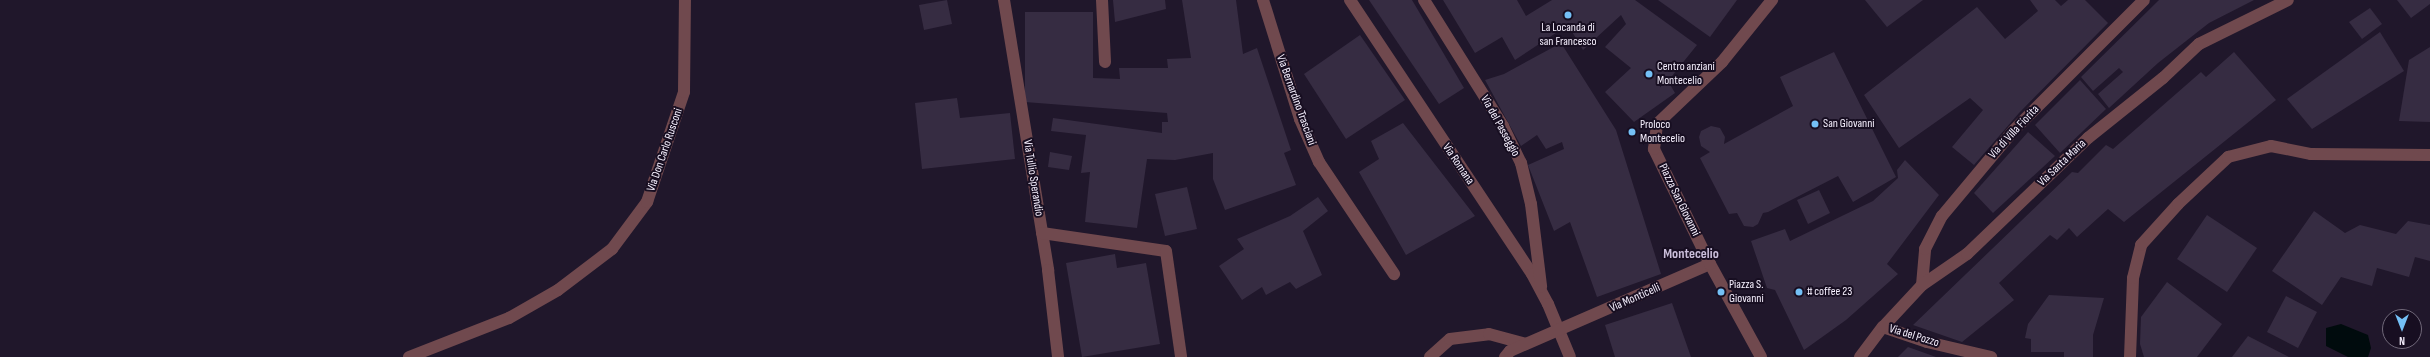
<!DOCTYPE html>
<html>
<head>
<meta charset="utf-8">
<style>
	body { margin:0 }
	#map { position:relative; width:2430px; height:357px; overflow:hidden; background:#20172b; font-family:"Sofia Sans Condensed",sans-serif }
	div>[style] { position:absolute }
	.water>* { inset:0; background:#000b0d }
	.building>* { inset:0; background:#362c42 }
	.minor>* { height:12px; margin:-6px; padding:0 6px; transform-origin:6px; border-radius:6px; background:#70494e }
	.dots>* { width:11px; height:11px; translate:-50% -50%; box-sizing:border-box; border:2px solid #170e21; border-radius:50% }
	span { translate:-50% -50%; white-space:nowrap; text-align:center; line-height:1.15; -webkit-text-stroke:4px #170e21; paint-order:stroke }
	.poi-label { font-size:12px; color:#f7f1ff }
	.left { translate:0 -50%; text-align:left }
	.street-label { font-size:12px; color:#f7f1ff }
	.quarter-label { font-size:14px; color:#c9bdd9; font-weight:700 }
	.north { position:absolute; left:2382px; top:309px; width:40px; height:40px; box-sizing:border-box; background:#170e21; border:1px solid #71697a; border-radius:50%; rotate:180deg; font-size:11px; font-weight:700; line-height:16px; text-align:center; color:#f7f1ff }
	.north::after { content:''; display:block; margin:auto; width:14px; height:18px; background:#74c0f6; clip-path:polygon(50% 0,100% 100%,50% 72%,0 100%) }
</style>
</head>
<body>
<div id="map">
	<div class="water">
		<i style="clip-path:polygon(2341px 324px,2368px 335px,2371px 348px,2368px 357px,2348px 357px,2326px 346px,2326px 328px)"></i>
	</div>
	<div class="building">
		<i style="clip-path:polygon(947px 0,952px 24px,924px 30px,919px 5px)"></i>
		<i style="clip-path:polygon(1113px 0,1165px 0,1166px 9px,1115px 22px)"></i>
		<i style="clip-path:polygon(1182px 0,1236px 0,1243px 54px,1257px 48px,1291px 150px,1284px 153px,1296px 185px,1225px 210px,1213px 179px,1213px 153px,1175px 160px,1147px 159px,1137px 228px,1085px 222px,1090px 172px,1081px 173px,1086px 135px,1051px 131px,1053px 118px,1162px 133px,1162px 122px,1168px 122px,1167px 113px,1025px 102px,1025px 12px,1093px 12px,1093px 78px,1120px 79px,1119px 68px,1168px 68px,1167px 59px,1191px 58px)"></i>
		<i style="clip-path:polygon(1369px 0,1412px 0,1464px 88px,1439px 104px)"></i>
		<i style="clip-path:polygon(1443px 0,1517px 0,1526px 16px,1552px 0,1635px 0,1697px 45px,1668px 81px,1675px 93px,1634px 122px,1605px 92px,1631px 68px,1605px 47px,1626px 24px,1621px 15px,1583px 50px,1568px 25px,1515px 60px,1502px 37px,1475px 53px)"></i>
		<i style="clip-path:polygon(1658px 0,1737px 0,1710px 37px)"></i>
		<i style="clip-path:polygon(1865px 0,1923px 0,1887px 27px)"></i>
		<i style="clip-path:polygon(2030px 0,2055px 0,2061px 6px,2068px 0,2085px 0,2108px 23px,2019px 113px,1974px 165px,1952px 147px,1983px 110px,1970px 98px,1899px 148px,1864px 95px,1977px 7px,2005px 39px,2038px 11px)"></i>
		<i style="clip-path:polygon(2159px 0,2254px 0,2209px 23px,2158px 63px,2109px 108px,2098px 94px,2123px 72px,2119px 68px,2093px 91px,2081px 77px)"></i>
		<i style="clip-path:polygon(2397px 0,2430px 0,2430px 4px,2411px 18px)"></i>
		<i style="clip-path:polygon(2370px 8px,2382px 24px,2362px 39px,2349px 22px)"></i>
		<i style="clip-path:polygon(2380px 32px,2404px 71px,2312px 129px,2287px 99px)"></i>
		<i style="clip-path:polygon(1360px 35px,1405px 100px,1346px 139px,1304px 74px)"></i>
		<i style="clip-path:polygon(1561px 43px,1616px 130px,1661px 274px,1597px 297px,1570px 222px,1554px 231px,1528px 165px,1564px 149px,1562px 142px,1546px 149px,1537px 135px,1521px 146px,1485px 80px,1504px 74px)"></i>
		<i style="clip-path:polygon(2430px 47px,2430px 122px,2399px 121px,2409px 60px)"></i>
		<i style="clip-path:polygon(1834px 52px,1896px 177px,1853px 202px,1838px 176px,1768px 212px,1763px 213px,1758px 224px,1753px 227px,1744px 226px,1737px 213px,1729px 214px,1700px 158px,1710px 152px,1701px 146px,1699px 137px,1701px 131px,1711px 126px,1720px 128px,1725px 137px,1724px 144px,1793px 106px,1780px 77px)"></i>
		<i style="clip-path:polygon(2234px 52px,2276px 100px,2124px 222px,2108px 209px,2077px 237px,2069px 228px,2057px 240px,2050px 235px,1999px 283px,2014px 300px,1962px 342px,1913px 325px,2072px 172px,2078px 173px,2106px 145px,2113px 149px,2201px 72px,2206px 77px)"></i>
		<i style="clip-path:polygon(2080px 80px,2106px 109px,2060px 153px,2035px 125px)"></i>
		<i style="clip-path:polygon(957px 98px,960px 118px,1010px 113px,1015px 159px,922px 169px,915px 103px)"></i>
		<i style="clip-path:polygon(1403px 123px,1475px 216px,1406px 255px,1359px 172px,1379px 159px,1371px 141px)"></i>
		<i style="clip-path:polygon(2028px 132px,2055px 156px,1993px 213px,1974px 193px)"></i>
		<i style="clip-path:polygon(1050px 152px,1072px 156px,1069px 170px,1048px 167px)"></i>
		<i style="clip-path:polygon(1905px 160px,1939px 195px,1887px 264px,1898px 274px,1846px 320px,1804px 350px,1775px 290px,1767px 288px,1751px 241px,1785px 229px,1790px 241px,1873px 201px,1898px 178px,1897px 170px)"></i>
		<i style="clip-path:polygon(1187px 187px,1197px 229px,1165px 236px,1155px 194px)"></i>
		<i style="clip-path:polygon(1819px 190px,1830px 213px,1808px 224px,1797px 200px)"></i>
		<i style="clip-path:polygon(1318px 197px,1328px 211px,1303px 231px,1322px 275px,1296px 289px,1290px 282px,1266px 295px,1262px 287px,1242px 300px,1219px 266px,1244px 249px,1237px 239px,1290px 216px)"></i>
		<i style="clip-path:polygon(2314px 211px,2345px 233px,2360px 225px,2396px 234px,2408px 221px,2430px 225px,2430px 261px,2415px 257px,2409px 277px,2377px 268px,2372px 286px,2341px 277px,2322px 305px,2272px 271px)"></i>
		<i style="clip-path:polygon(2207px 215px,2257px 248px,2227px 292px,2177px 259px)"></i>
		<i style="clip-path:polygon(1115px 254px,1117px 268px,1146px 263px,1160px 344px,1082px 357px,1066px 263px)"></i>
		<i style="clip-path:polygon(2167px 282px,2222px 324px,2197px 357px,2144px 357px,2140px 344px,2141px 317px)"></i>
		<i style="clip-path:polygon(2049px 295px,2104px 298px,2093px 335px,2093px 357px,2064px 357px,2064px 352px,2031px 352px,2031px 339px,2025px 338px,2028px 324px)"></i>
		<i style="clip-path:polygon(2286px 296px,2317px 312px,2298px 348px,2267px 332px)"></i>
		<i style="clip-path:polygon(1672px 303px,1691px 357px,1615px 357px,1605px 325px)"></i>
		<i style="clip-path:polygon(2248px 336px,2289px 357px,2232px 357px)"></i>
		<i style="clip-path:polygon(1908px 347px,1936px 357px,1898px 357px)"></i>
	</div>
	<div class="minor">
		<i style="left:1004px;top:0;width:274px;rotate:80.7deg"></i>
		<i style="left:1048px;top:270px;width:88px;rotate:83.4deg"></i>
		<i style="left:1102px;top:0;width:62px;rotate:87.2deg"></i>
		<i style="left:1263px;top:0;width:125px;rotate:72.7deg"></i>
		<i style="left:1300px;top:119px;width:47px;rotate:66.2deg"></i>
		<i style="left:1319px;top:162px;width:135px;rotate:56.2deg"></i>
		<i style="left:1350px;top:0;width:329px;rotate:56.4deg"></i>
		<i style="left:1532px;top:274px;width:34px;rotate:62deg"></i>
		<i style="left:1548px;top:304px;width:57px;rotate:67.5deg"></i>
		<i style="left:1424px;top:0;width:149px;rotate:57.9deg"></i>
		<i style="left:1503px;top:126px;width:41px;rotate:64.1deg"></i>
		<i style="left:1521px;top:163px;width:42px;rotate:76.3deg"></i>
		<i style="left:1531px;top:204px;width:83px;rotate:83deg"></i>
		<i style="left:1042px;top:233px;width:125px;rotate:8.3deg"></i>
		<i style="left:1166px;top:251px;width:107px;rotate:81.9deg"></i>
		<i style="left:1922px;top:285px;width:36px;rotate:-85deg"></i>
		<i style="left:1925px;top:249px;width:37px;rotate:-63deg"></i>
		<i style="left:1942px;top:216px;width:111px;rotate:-50.1deg"></i>
		<i style="left:2013px;top:131px;width:185px;rotate:-45deg"></i>
		<i style="left:1883px;top:327px;width:46px;rotate:18.8deg"></i>
		<i style="left:1927px;top:342px;width:66px;rotate:13.2deg"></i>
		<i style="left:409px;top:357px;width:107px;rotate:-21.3deg"></i>
		<i style="left:509px;top:318px;width:56px;rotate:-29.7deg"></i>
		<i style="left:558px;top:290px;width:68px;rotate:-37.2deg"></i>
		<i style="left:612px;top:249px;width:59px;rotate:-53.3deg"></i>
		<i style="left:647px;top:202px;width:116px;rotate:-71.4deg"></i>
		<i style="left:684px;top:92px;width:92px;rotate:-89.4deg"></i>
		<i style="left:1430px;top:357px;width:27px;rotate:-42deg"></i>
		<i style="left:1450px;top:339px;width:39px;rotate:-7deg"></i>
		<i style="left:1489px;top:334px;width:38px;rotate:15deg"></i>
		<i style="left:1505px;top:357px;width:8px;rotate:-50deg"></i>
		<i style="left:1510px;top:351px;width:218px;rotate:-23.5deg"></i>
		<i style="left:1761px;top:357px;width:106px;rotate:-118.7deg"></i>
		<i style="left:1710px;top:264px;width:128px;rotate:-116deg"></i>
		<i style="left:1654px;top:149px;width:25px;rotate:-83deg"></i>
		<i style="left:1657px;top:124px;width:90px;rotate:-43.6deg"></i>
		<i style="left:1722px;top:62px;width:80px;rotate:-51.1deg"></i>
		<i style="left:1860px;top:357px;width:38px;rotate:-53deg"></i>
		<i style="left:1883px;top:327px;width:57px;rotate:-47.1deg"></i>
		<i style="left:1922px;top:285px;width:55px;rotate:-34.6deg"></i>
		<i style="left:1967px;top:254px;width:168px;rotate:-43.8deg"></i>
		<i style="left:2088px;top:138px;width:96px;rotate:-38.7deg"></i>
		<i style="left:2163px;top:78px;width:50px;rotate:-43.4deg"></i>
		<i style="left:2199px;top:44px;width:99px;rotate:-26.3deg"></i>
		<i style="left:2130px;top:357px;width:79px;rotate:-87.8deg"></i>
		<i style="left:2133px;top:278px;width:34px;rotate:-76deg"></i>
		<i style="left:2141px;top:245px;width:55px;rotate:-47.9deg"></i>
		<i style="left:2178px;top:204px;width:69px;rotate:-43.2deg"></i>
		<i style="left:2228px;top:157px;width:44px;rotate:-14.3deg"></i>
		<i style="left:2271px;top:146px;width:41px;rotate:11.3deg"></i>
		<i style="left:2311px;top:154px;width:119px;rotate:0.5deg"></i>
	</div>
	<div class="dots">
		<i style="left:1568px;top:15px;background:#74c0f6"></i>
		<i style="left:1649px;top:74px;background:#74c0f6"></i>
		<i style="left:1815px;top:124px;background:#74c0f6"></i>
		<i style="left:1632px;top:132px;background:#74c0f6"></i>
		<i style="left:1721px;top:292px;background:#74c0f6"></i>
		<i style="left:1799px;top:292px;background:#74c0f6"></i>
	</div>
	<div class="poi-label">
		<span style="left:1568px;top:35px">La Locanda di<br>san Francesco</span>
		<span class="left" style="left:1657px;top:74px">Centro anziani<br>Montecelio</span>
		<span class="left" style="left:1823px;top:124px">San Giovanni</span>
		<span class="left" style="left:1640px;top:132px">Proloco<br>Montecelio</span>
		<span class="left" style="left:1729px;top:292px">Piazza S.<br>Giovanni</span>
		<span class="left" style="left:1807px;top:292px"># coffee 23</span>
	</div>
	<div class="street-label">
		<span style="left:1296px;top:100px;rotate:70deg">Via Bernardino Trasciani</span>
		<span style="left:1500px;top:126px;rotate:61deg">Via del Passeggio</span>
		<span style="left:2014px;top:132px;rotate:-47deg">Via di Villa Fiorita</span>
		<span style="left:665px;top:150px;rotate:-71deg">Via Don Carlo Rusconi</span>
		<span style="left:2062px;top:163px;rotate:-44deg">Via Santa Maria</span>
		<span style="left:1458px;top:164px;rotate:56deg">Via Romana</span>
		<span style="left:1033px;top:178px;rotate:81deg">Via Tullio Sperandio</span>
		<span style="left:1679px;top:200px;rotate:64deg">Piazza San Giovanni</span>
		<span style="left:1635px;top:298px;rotate:-24deg">Via Monticelli</span>
		<span style="left:1914px;top:336px;rotate:17deg">Via del Pozzo</span>
	</div>
	<div class="quarter-label">
		<span style="left:1691px;top:254px">Montecelio</span>
	</div>
	<div class="north">N</div>
</div>
</body>
</html>
